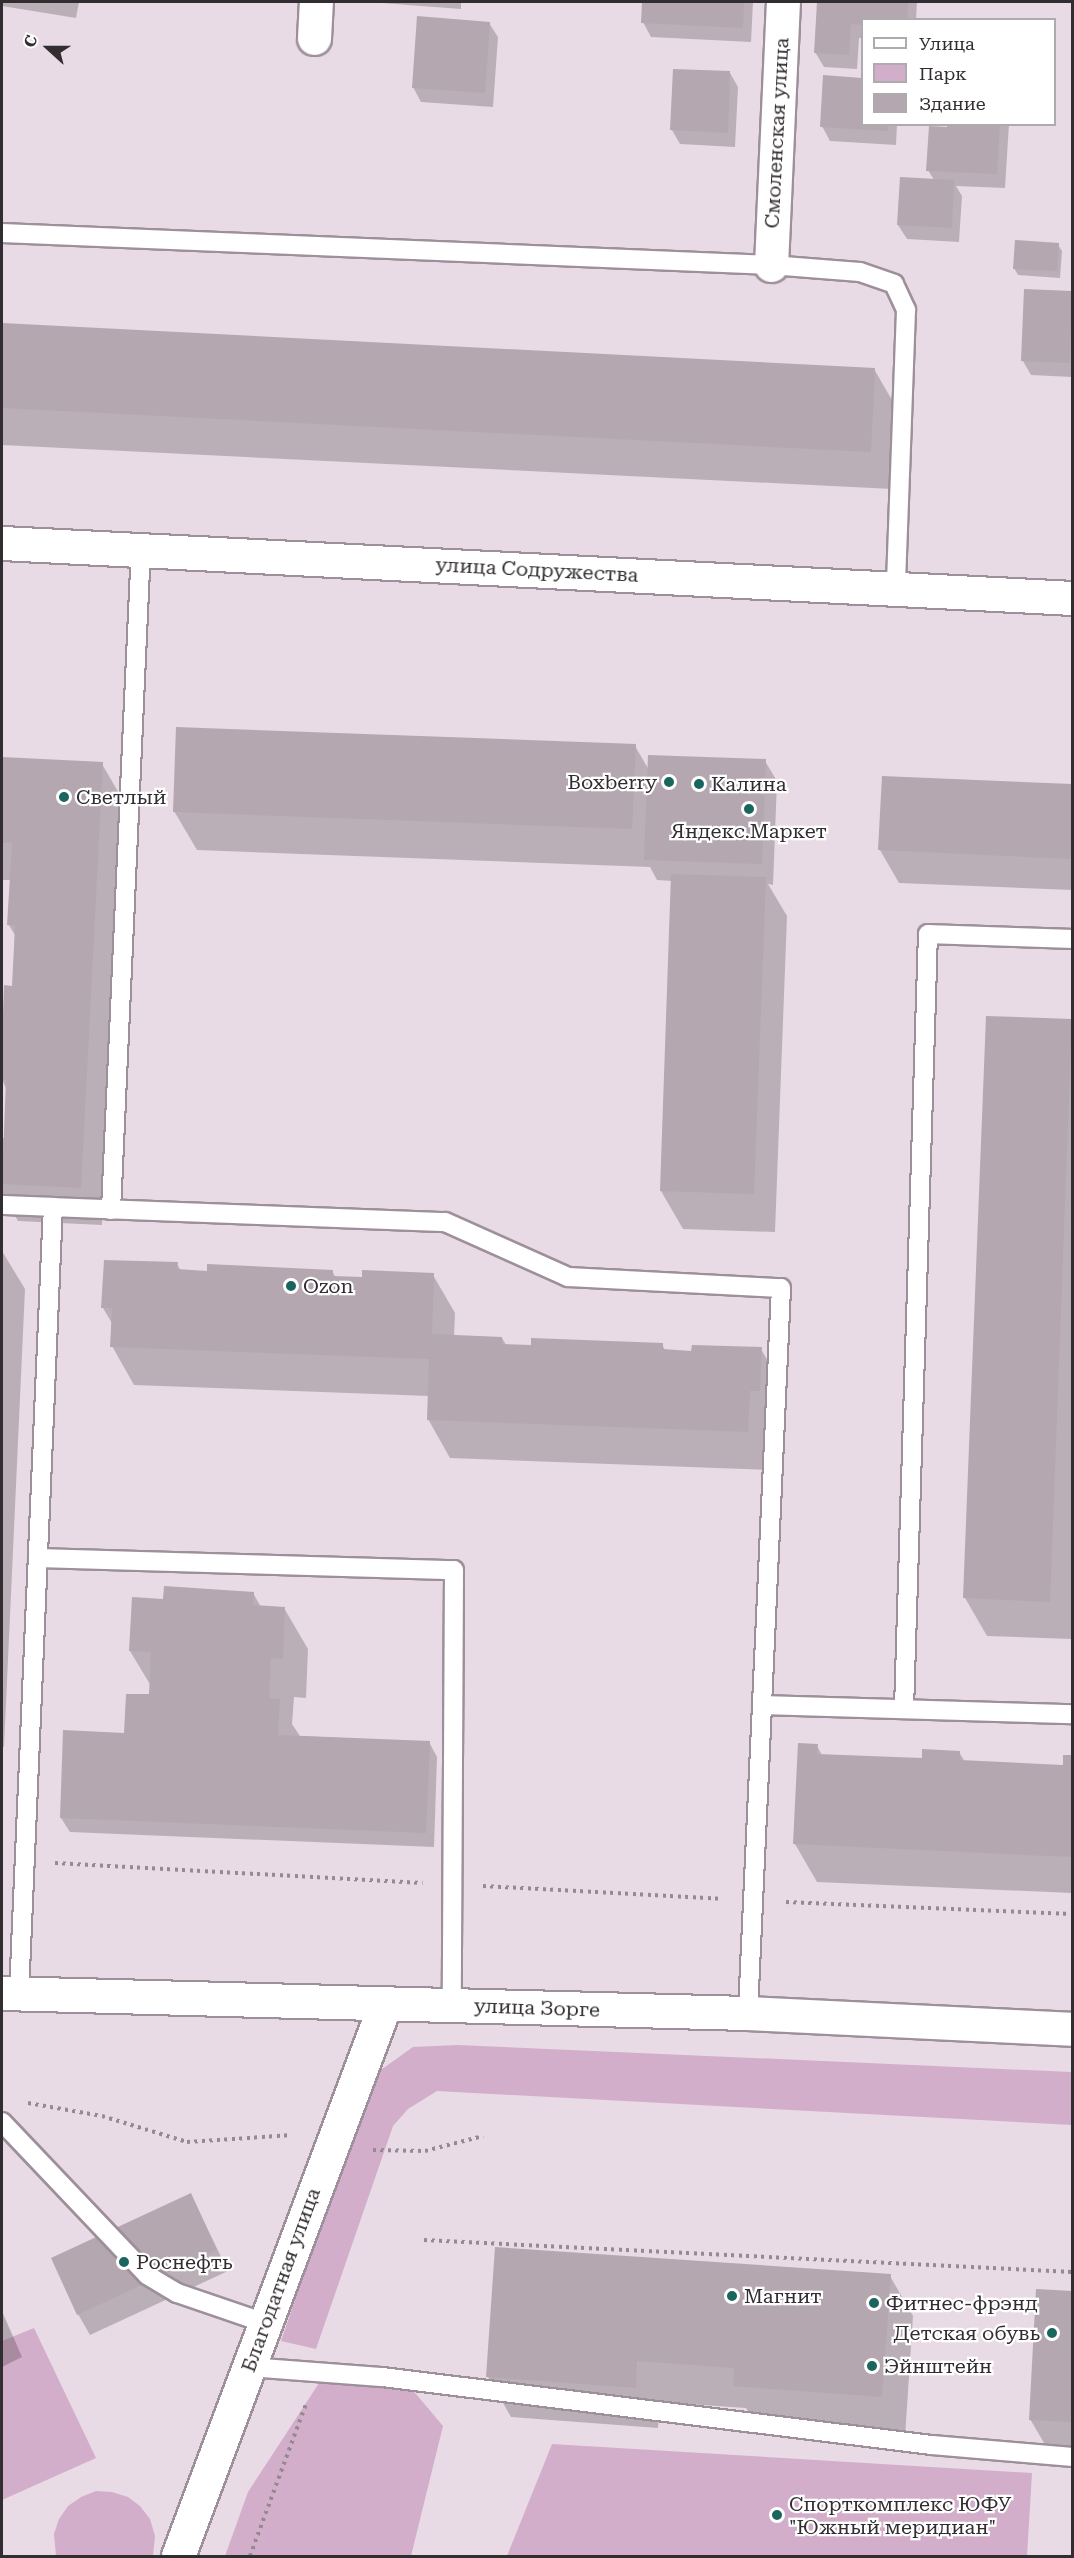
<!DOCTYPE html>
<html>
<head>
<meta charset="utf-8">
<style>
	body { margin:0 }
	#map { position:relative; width:1074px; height:2558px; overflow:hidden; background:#e9dbe5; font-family:"Roboto Serif",serif }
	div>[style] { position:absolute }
	.green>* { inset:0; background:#d3aeca }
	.shadow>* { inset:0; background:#0003 }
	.building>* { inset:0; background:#b4a7b0 }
	.path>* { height:4px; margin-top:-2px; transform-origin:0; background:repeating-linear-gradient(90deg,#948a91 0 3px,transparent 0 7.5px) }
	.roads { filter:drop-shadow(2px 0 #9d909a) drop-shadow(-2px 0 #9d909a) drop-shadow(0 2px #9d909a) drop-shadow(0 -2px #9d909a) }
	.service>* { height:18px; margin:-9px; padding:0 9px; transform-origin:9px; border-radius:9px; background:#fff }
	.minor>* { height:33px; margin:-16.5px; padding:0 16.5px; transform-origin:16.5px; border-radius:16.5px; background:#fff }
	.tertiary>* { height:33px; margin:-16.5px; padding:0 16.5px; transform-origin:16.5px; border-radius:16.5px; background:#fff }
	.secondary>* { height:33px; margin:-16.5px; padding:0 16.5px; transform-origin:16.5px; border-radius:16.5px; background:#fff }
	.dots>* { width:16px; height:16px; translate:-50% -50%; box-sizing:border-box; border:3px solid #fff; border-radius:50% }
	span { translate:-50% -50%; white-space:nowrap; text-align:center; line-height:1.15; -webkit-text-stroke:4.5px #fff; paint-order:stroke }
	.street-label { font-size:20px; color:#322d31 }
	.poi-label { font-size:20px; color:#322d31 }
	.right { translate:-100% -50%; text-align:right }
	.left { translate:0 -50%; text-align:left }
	.frame { position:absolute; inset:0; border:3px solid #322d31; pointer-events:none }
	.legend { position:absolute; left:861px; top:18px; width:195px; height:108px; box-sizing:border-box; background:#fff; border:2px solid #adabad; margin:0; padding:8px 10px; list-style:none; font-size:18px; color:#322d31 }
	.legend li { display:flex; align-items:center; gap:12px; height:30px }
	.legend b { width:30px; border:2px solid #adabad }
	.north { position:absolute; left:18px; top:18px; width:60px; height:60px; -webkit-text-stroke:4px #fff; paint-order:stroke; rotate:291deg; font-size:16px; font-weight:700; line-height:24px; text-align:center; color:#322d31 }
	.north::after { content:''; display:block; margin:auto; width:21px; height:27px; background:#322d31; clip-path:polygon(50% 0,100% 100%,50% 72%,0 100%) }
</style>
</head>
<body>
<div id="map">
	<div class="green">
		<i style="clip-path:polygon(458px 2045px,1072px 2072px,1072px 2125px,437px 2091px,408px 2109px,393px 2126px,316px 2349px,281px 2341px,359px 2112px,378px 2072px,413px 2047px)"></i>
		<i style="clip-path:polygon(34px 2328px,96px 2458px,2px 2500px,2px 2341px)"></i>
		<i style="clip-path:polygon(323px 2377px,411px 2388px,443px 2426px,411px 2556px,225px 2556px,248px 2492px)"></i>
		<i style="clip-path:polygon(552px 2444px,1032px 2473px,1027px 2556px,507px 2556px)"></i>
		<i style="clip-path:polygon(96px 2491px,112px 2492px,128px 2497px,140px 2506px,150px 2519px,155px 2536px,153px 2556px,56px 2556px,54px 2534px,59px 2519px,68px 2506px,81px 2497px)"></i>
	</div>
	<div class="shadow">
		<i style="clip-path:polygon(2px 2px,79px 2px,76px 18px,2px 6px)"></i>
		<i style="clip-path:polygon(368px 2px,461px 2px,461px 9px)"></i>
		<i style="clip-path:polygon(644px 2px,753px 2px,751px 42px,651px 37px,643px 22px)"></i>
		<i style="clip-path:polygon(818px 2px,917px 2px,916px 20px,862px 20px,862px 38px,859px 38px,857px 69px,824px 67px,815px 52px)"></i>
		<i style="clip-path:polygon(489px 23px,498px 37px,493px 107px,421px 102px,413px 87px)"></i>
		<i style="clip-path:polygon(730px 73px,738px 87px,735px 147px,680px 144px,672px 130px)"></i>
		<i style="clip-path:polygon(825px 77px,862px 79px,862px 124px,897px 124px,896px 145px,830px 141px,822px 126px)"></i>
		<i style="clip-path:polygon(948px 124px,1009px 124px,1005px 188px,956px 186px,962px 196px,959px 242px,907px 239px,898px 225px,934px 180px,928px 170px)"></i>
		<i style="clip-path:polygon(1058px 245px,1062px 251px,1060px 278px,1018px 275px,1014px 268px)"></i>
		<i style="clip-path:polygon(1026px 290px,1072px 293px,1072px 377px,1031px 375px,1023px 361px)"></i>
		<i style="clip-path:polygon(2px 325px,874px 369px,896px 407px,892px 489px,2px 445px)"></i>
		<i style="clip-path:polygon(635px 746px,649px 770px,765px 761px,777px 781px,773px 885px,768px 884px,787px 916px,775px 1232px,683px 1229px,661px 1191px,672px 881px,657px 880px,650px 867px,197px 850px,174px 811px)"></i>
		<i style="clip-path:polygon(2px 759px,102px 764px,124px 802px,102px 1225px,18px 1221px,2px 1193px,2px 1138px,5px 1138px,7px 1090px,2px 1080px,6px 987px,14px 987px,16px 937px,9px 925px,11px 880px,2px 880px)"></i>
		<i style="clip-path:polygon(884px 777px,1072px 786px,1072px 890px,899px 883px,880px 850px)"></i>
		<i style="clip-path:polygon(1071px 1021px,1071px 1639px,987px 1636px,965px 1598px)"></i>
		<i style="clip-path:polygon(2px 1251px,25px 1289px,4px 1747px,2px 1747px)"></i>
		<i style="clip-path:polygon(177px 1264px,181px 1271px,208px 1272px,332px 1271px,336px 1278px,363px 1279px,433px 1275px,455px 1313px,454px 1337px,502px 1338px,506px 1345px,662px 1345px,666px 1351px,677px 1352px,761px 1349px,783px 1387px,770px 1470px,450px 1458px,428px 1419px,429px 1396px,134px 1385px,112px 1346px,113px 1325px,103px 1308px)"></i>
		<i style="clip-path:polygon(253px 1593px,261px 1607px,284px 1608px,308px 1649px,306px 1698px,294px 1697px,292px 1724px,300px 1736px,429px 1742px,437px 1757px,434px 1847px,70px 1832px,61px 1818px,65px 1732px,126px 1734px,151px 1696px,151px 1686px,130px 1651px,164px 1600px)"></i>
		<i style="clip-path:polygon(817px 1746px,822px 1755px,923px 1760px,959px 1752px,965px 1762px,1065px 1766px,1065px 1756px,1072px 1756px,1072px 1893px,817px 1882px,795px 1844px)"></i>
		<i style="clip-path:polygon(191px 2195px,228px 2271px,90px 2335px,78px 2314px)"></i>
		<i style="clip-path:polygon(890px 2276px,913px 2316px,905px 2437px,758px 2427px,746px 2408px,660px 2402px,658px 2428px,511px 2417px,488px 2377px)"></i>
		<i style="clip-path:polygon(1038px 2291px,1072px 2293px,1072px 2461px,1054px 2460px,1030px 2419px)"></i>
		<i style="clip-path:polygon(2px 2311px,22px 2357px,2px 2367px)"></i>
	</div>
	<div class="building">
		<i style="clip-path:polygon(642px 2px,744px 2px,743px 28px,641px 23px)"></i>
		<i style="clip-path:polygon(817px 2px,908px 2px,907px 20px,862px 20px,862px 25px,851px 24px,849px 55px,814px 53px)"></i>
		<i style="clip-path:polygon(417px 16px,490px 22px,485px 93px,412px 88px)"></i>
		<i style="clip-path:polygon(673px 69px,730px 71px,728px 133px,670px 130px)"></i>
		<i style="clip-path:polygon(823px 75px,862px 78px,862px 124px,889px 124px,888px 131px,820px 127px)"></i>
		<i style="clip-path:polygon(947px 124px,1000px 124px,997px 174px,926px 171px,929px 126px,947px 127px)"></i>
		<i style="clip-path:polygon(900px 177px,954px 180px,952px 228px,897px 225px)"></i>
		<i style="clip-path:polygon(1015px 240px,1059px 243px,1057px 271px,1013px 269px)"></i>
		<i style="clip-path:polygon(1024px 289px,1072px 291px,1070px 363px,1021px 361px)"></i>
		<i style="clip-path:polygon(2px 323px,875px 368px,871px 452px,2px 408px)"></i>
		<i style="clip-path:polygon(176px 727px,636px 744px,632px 829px,173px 812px)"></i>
		<i style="clip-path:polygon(648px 755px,766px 759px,762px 864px,644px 860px)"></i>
		<i style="clip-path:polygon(2px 757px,103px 762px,81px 1188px,2px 1184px,6px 1080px,2px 1079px,2px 1040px,4px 985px,12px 986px,15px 926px,7px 925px,12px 843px,2px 843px)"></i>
		<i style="clip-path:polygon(882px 776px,1072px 784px,1072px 859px,878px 850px)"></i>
		<i style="clip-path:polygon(671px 874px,766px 877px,754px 1194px,660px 1191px)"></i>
		<i style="clip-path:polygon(986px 1016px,1072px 1019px,1050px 1602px,963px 1598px)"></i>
		<i style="clip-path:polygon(104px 1260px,178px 1262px,177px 1269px,207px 1271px,207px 1264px,333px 1270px,333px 1276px,362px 1277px,362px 1270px,434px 1273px,432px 1334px,502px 1337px,502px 1344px,531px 1345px,531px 1338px,663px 1343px,663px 1349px,691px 1351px,692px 1345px,762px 1347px,760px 1391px,750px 1391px,748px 1432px,427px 1420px,429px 1359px,110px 1347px,112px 1308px,101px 1308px)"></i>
		<i style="clip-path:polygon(164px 1586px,254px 1592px,253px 1605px,285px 1607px,283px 1659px,271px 1658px,269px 1698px,280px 1699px,278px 1735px,430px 1741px,426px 1833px,60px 1818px,63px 1730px,124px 1733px,126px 1694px,149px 1694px,151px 1652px,129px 1651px,132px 1597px,163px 1599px)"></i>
		<i style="clip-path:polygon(798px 1743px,818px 1744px,817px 1754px,922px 1758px,922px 1749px,960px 1751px,960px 1760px,1063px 1765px,1063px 1755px,1072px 1755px,1072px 1857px,793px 1844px)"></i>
		<i style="clip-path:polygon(191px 2193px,217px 2250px,77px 2315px,51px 2258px)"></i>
		<i style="clip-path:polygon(495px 2247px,891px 2274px,882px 2397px,733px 2386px,734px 2368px,637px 2361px,636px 2388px,486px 2377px)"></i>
		<i style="clip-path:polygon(1036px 2289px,1072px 2291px,1072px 2422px,1029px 2420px)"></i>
		<i style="clip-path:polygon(2px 2314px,12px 2336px,2px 2341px)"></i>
	</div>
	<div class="path">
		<i style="left:55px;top:1863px;width:368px;rotate:3.1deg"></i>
		<i style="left:483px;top:1886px;width:238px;rotate:3.1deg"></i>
		<i style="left:786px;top:1902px;width:286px;rotate:2.4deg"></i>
		<i style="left:28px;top:2103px;width:75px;rotate:10deg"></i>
		<i style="left:102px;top:2116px;width:89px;rotate:17deg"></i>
		<i style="left:187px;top:2142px;width:105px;rotate:-3.8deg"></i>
		<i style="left:373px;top:2150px;width:52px;rotate:1.1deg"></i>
		<i style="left:425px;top:2151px;width:60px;rotate:-14.5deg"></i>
		<i style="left:424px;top:2240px;width:649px;rotate:2.83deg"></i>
		<i style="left:250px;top:2556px;width:162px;rotate:-69.8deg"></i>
	</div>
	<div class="roads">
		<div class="service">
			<i style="left:2px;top:233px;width:770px;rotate:2.38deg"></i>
			<i style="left:771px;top:265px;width:89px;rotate:4.5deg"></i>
			<i style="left:860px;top:272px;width:36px;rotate:19deg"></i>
			<i style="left:894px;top:284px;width:29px;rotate:65deg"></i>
			<i style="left:906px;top:310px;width:279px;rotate:92.1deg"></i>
			<i style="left:2px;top:1205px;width:51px;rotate:2.2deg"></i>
			<i style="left:111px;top:1210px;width:663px;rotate:-87.41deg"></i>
			<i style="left:38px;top:1558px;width:416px;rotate:1.7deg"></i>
			<i style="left:454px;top:1570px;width:435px;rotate:90.3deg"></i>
			<i style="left:762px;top:1705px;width:310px;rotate:1.7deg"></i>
			<i style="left:904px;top:1709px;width:775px;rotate:-88.23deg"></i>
			<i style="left:928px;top:934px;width:144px;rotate:2deg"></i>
			<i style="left:19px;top:1994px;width:788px;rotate:-87.53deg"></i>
			<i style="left:53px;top:1207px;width:392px;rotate:2.2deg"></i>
			<i style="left:445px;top:1222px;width:135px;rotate:24.1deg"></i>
			<i style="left:568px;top:1277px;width:213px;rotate:3deg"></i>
			<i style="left:781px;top:1288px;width:726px;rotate:92.61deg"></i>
			<i style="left:2px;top:2122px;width:211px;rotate:46.5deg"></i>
			<i style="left:147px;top:2275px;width:35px;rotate:31deg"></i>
			<i style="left:177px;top:2293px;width:93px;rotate:18.8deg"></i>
			<i style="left:248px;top:2367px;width:134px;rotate:4.3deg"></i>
			<i style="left:382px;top:2377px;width:554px;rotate:7.05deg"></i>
			<i style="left:932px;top:2445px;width:141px;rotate:4.9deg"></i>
		</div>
		<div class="minor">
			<i style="left:314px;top:38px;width:36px;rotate:-87deg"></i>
			<i style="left:771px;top:265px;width:263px;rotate:-87.4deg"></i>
		</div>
		<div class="tertiary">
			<i style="left:2px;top:543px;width:1071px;rotate:2.94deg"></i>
			<i style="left:178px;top:2556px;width:590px;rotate:-69.44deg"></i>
		</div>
		<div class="secondary">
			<i style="left:2px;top:1993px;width:746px;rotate:1.54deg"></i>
			<i style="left:748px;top:2013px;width:324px;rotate:2.8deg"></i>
		</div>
	</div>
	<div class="dots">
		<i style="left:669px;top:782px;background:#1a655d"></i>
		<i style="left:699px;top:784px;background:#1a655d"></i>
		<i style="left:64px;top:797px;background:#1a655d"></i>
		<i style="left:749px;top:809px;background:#1a655d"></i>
		<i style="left:291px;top:1286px;background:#1a655d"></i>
		<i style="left:124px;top:2262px;background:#1a655d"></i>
		<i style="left:732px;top:2296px;background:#1a655d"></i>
		<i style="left:874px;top:2303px;background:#1a655d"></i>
		<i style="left:1052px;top:2333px;background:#1a655d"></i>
		<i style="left:872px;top:2366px;background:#1a655d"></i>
		<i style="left:777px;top:2515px;background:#1a655d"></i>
	</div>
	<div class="street-label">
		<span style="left:777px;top:133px;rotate:-87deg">Смоленская улица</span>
		<span style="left:537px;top:570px;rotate:3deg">улица Содружества</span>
		<span style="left:537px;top:2008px;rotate:2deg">улица Зорге</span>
		<span style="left:281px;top:2280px;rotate:-70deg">Благодатная улица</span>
	</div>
	<div class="poi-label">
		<span class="right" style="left:657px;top:782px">Boxberry</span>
		<span class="left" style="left:711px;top:784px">Калина</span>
		<span class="left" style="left:76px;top:797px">Светлый</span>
		<span style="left:749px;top:831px">Яндекс.Маркет</span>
		<span class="left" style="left:303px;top:1286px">Ozon</span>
		<span class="left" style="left:136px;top:2262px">Роснефть</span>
		<span class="left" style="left:744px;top:2296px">Магнит</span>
		<span class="left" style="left:886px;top:2303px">Фитнес-фрэнд</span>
		<span class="right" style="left:1040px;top:2333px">Детская обувь</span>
		<span class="left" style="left:884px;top:2366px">Эйнштейн</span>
		<span class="left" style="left:789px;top:2516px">Спорткомплекс ЮФУ<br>"Южный меридиан"</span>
	</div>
	<div class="frame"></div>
	<ul class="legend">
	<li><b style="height:8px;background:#fff"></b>Улица</li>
	<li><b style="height:16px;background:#d3aeca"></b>Парк</li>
	<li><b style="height:16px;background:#b4a7b0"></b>Здание</li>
	</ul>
	<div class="north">С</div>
</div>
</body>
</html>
